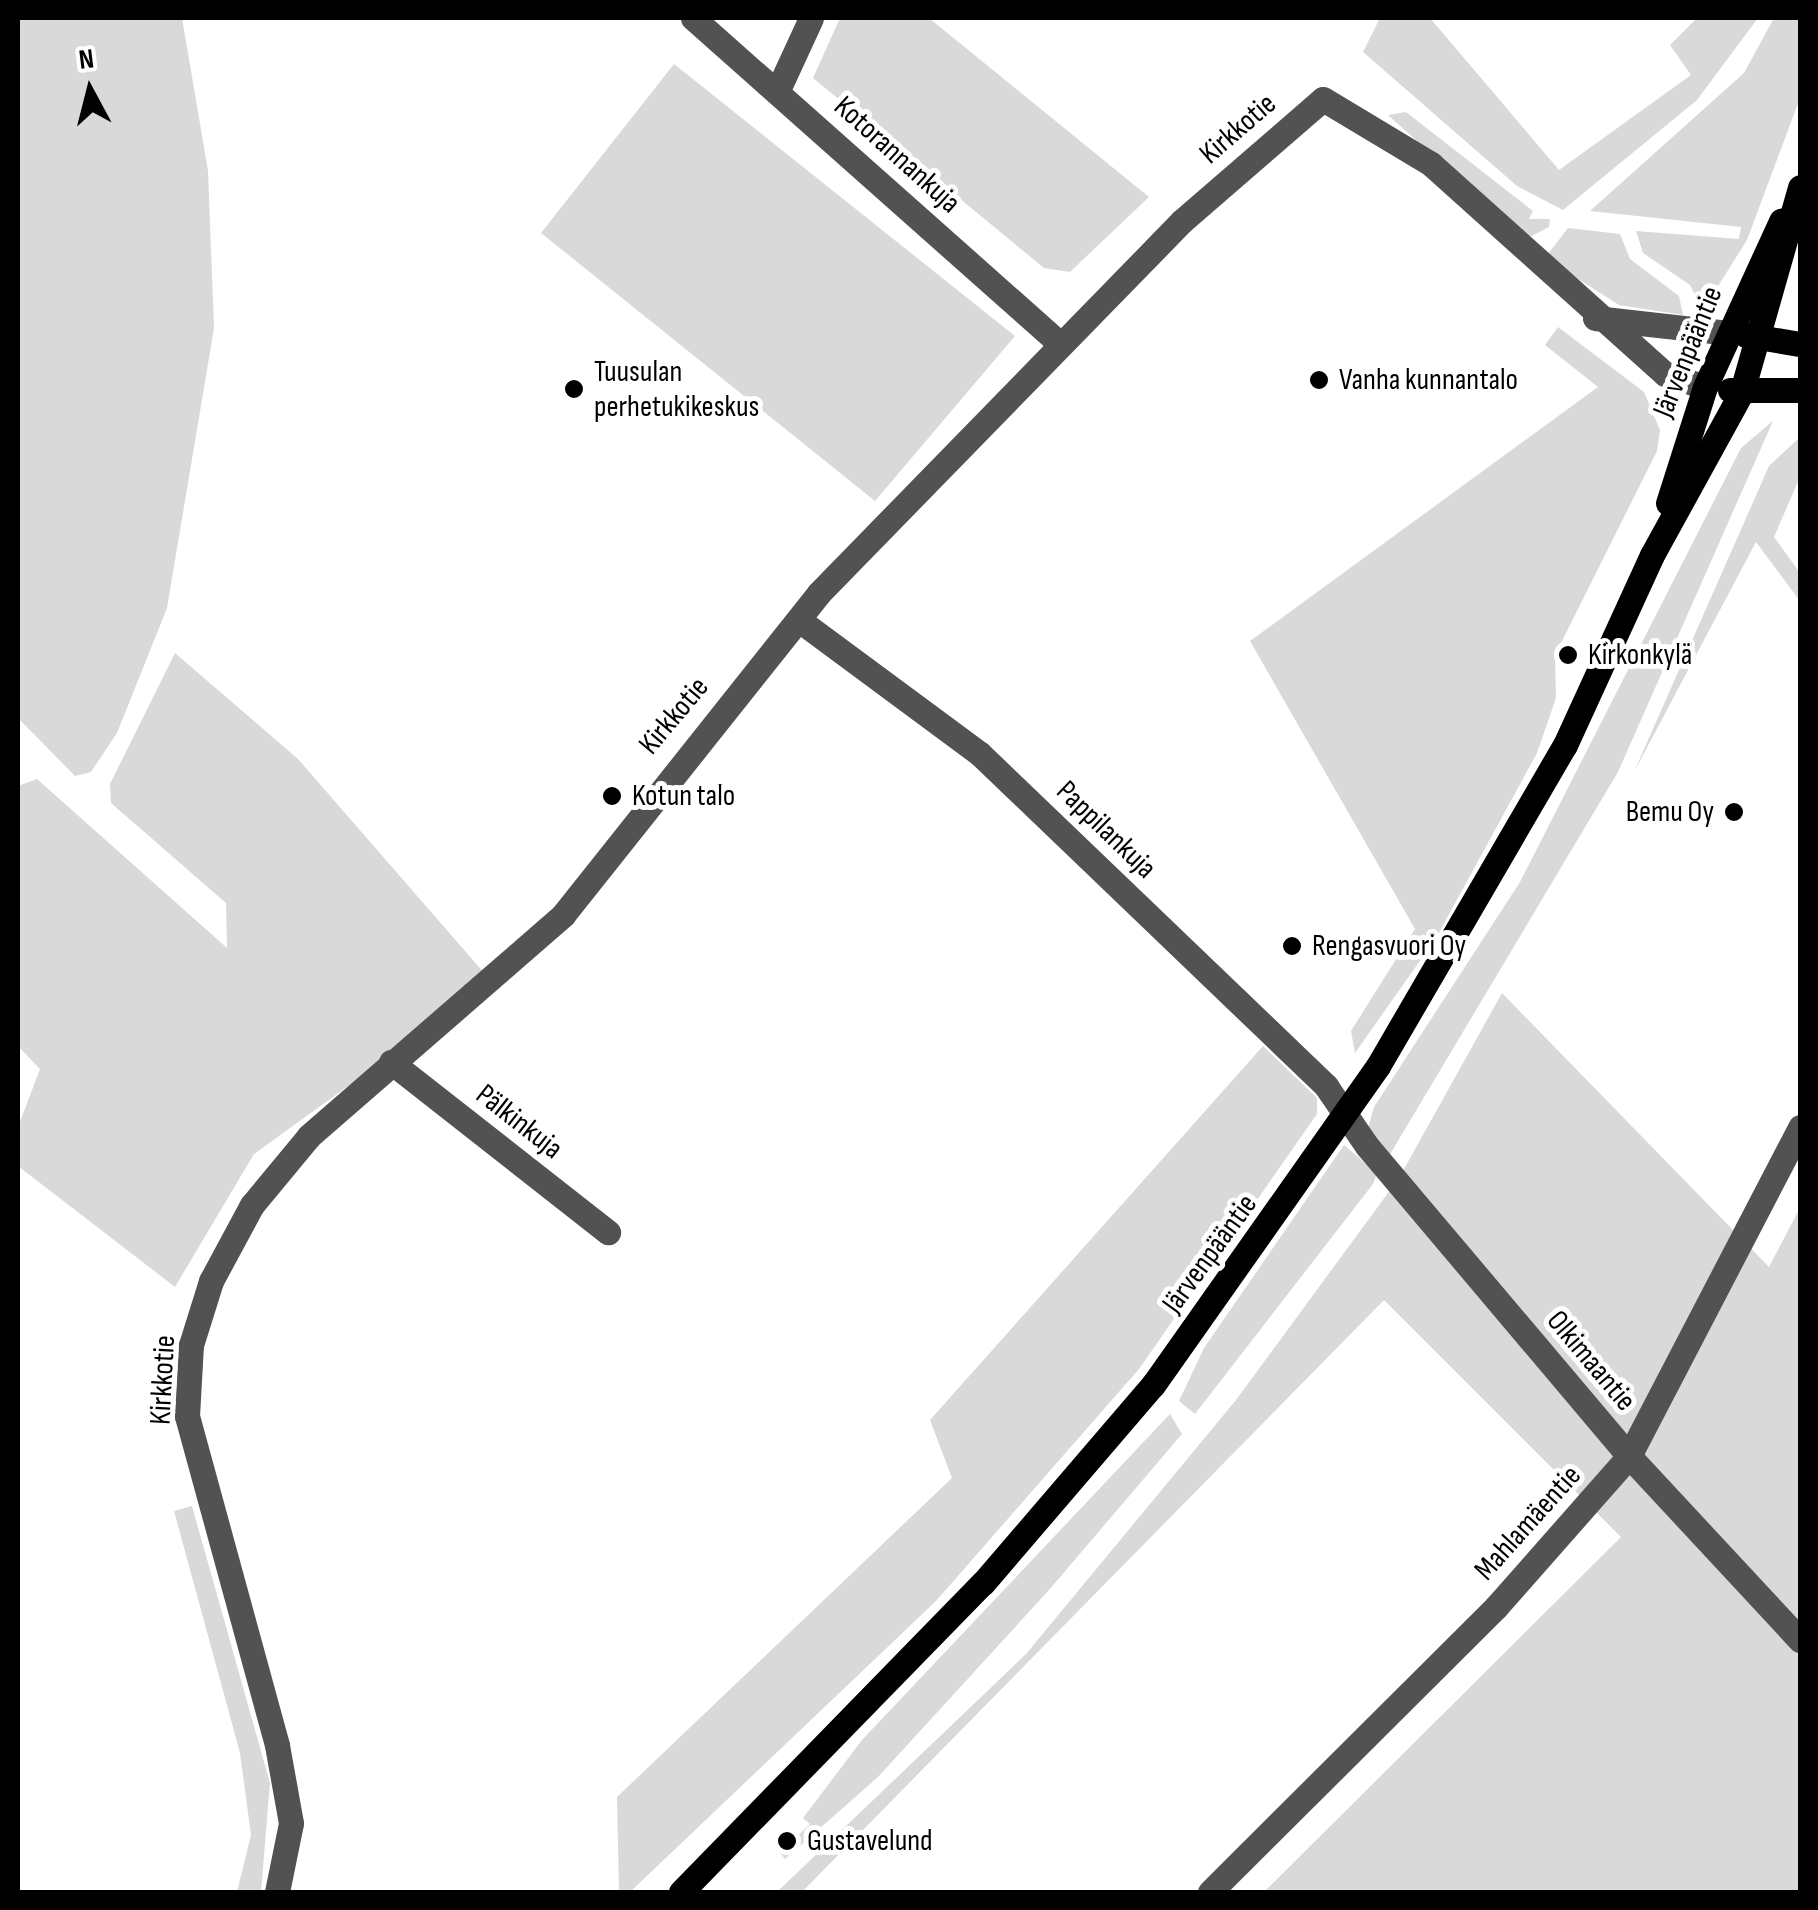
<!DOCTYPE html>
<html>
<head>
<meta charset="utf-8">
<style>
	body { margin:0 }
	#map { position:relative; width:1818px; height:1910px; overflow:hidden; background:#fff; font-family:"Sofia Sans Condensed",sans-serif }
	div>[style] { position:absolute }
	.green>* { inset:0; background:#d9d9d9 }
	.minor>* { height:25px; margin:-12.5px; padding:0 12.5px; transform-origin:12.5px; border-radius:12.5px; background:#525252 }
	.major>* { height:25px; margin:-12.5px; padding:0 12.5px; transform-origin:12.5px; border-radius:12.5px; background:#000 }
	.dots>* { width:28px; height:28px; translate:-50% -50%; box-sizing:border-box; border:5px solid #fff; border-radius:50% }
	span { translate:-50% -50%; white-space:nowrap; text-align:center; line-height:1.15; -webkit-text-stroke:10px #fff; paint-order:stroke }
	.street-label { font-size:30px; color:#000 }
	.poi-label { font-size:30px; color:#000 }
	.left { translate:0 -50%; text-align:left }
	.right { translate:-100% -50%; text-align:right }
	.frame { position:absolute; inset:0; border:20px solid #000; pointer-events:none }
	.north { position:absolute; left:40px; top:40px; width:100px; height:100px; -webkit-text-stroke:8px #fff; paint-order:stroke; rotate:353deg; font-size:28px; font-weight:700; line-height:40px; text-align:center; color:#000 }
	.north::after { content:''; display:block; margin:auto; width:35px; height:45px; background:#000; clip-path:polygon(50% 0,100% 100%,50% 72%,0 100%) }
</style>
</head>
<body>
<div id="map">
	<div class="green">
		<i style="clip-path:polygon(18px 18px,182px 18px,208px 171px,214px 328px,167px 608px,117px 733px,91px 772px,75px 776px,18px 718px)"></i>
		<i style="clip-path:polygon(840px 18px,929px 18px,1149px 197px,1070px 272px,1044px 268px,813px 78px)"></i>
		<i style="clip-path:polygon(1380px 18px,1430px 18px,1559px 170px,1691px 75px,1670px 45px,1697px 18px,1758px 18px,1697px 100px,1563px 210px,1517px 186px,1363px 52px)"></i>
		<i style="clip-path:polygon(1774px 18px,1800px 18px,1800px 98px,1747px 240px,1703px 310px,1690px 285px,1643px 253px,1636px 231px,1739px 239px,1741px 227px,1590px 211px,1744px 73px)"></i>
		<i style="clip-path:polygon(674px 64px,1015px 336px,875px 501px,541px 233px)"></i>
		<i style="clip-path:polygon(1406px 112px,1533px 211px,1529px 219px,1550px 219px,1549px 227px,1526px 239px,1388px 115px)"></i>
		<i style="clip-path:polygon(1568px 228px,1620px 234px,1630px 259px,1679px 296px,1683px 315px,1619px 305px,1545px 258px)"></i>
		<i style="clip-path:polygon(1558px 327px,1644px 392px,1660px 430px,1657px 451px,1555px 655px,1556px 698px,1537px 753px,1436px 938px,1355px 1053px,1351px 1031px,1415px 929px,1250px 641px,1598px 387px,1545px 345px)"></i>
		<i style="clip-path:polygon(1773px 421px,1618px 772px,1389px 1156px,1367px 1131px,1374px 1107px,1520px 882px,1741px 448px)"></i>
		<i style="clip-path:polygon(1800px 437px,1800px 477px,1774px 537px,1800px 573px,1800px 601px,1756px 542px,1634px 772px,1769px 466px)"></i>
		<i style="clip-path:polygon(175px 653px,298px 759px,492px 982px,254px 1154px,175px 1287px,18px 1166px,18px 1127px,40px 1069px,18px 1046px,18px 786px,37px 779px,227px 948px,226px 903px,111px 803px,110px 784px)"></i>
		<i style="clip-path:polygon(1502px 993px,1769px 1267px,1800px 1208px,1800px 1892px,1264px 1892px,1621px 1537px,1384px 1300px,802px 1892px,777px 1892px,1026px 1654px,1236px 1400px,1399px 1178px)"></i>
		<i style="clip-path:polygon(1263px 1046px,1317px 1098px,1317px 1114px,1139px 1369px,936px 1601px,630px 1892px,619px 1892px,617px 1797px,952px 1478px,930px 1420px)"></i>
		<i style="clip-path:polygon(1344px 1145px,1377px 1173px,1373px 1184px,1195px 1414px,1179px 1401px,1204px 1348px)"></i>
		<i style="clip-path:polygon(1170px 1414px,1182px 1434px,1049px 1590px,878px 1777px,785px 1859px,780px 1853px,810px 1824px,803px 1818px,862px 1740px)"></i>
		<i style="clip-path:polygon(192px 1506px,270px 1783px,261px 1892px,237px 1892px,251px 1835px,240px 1753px,174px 1511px)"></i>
	</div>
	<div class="minor">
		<i style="left:693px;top:18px;width:488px;rotate:41.6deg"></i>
		<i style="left:777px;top:92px;width:81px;rotate:-65.3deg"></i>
		<i style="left:1595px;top:318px;width:134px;rotate:6.4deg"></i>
		<i style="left:799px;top:620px;width:225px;rotate:36.5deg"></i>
		<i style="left:980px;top:754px;width:480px;rotate:43.8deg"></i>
		<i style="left:1326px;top:1086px;width:73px;rotate:55.7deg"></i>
		<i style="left:1367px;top:1146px;width:406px;rotate:49.8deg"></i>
		<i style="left:1629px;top:1456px;width:251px;rotate:47.1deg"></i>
		<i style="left:391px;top:1062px;width:276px;rotate:38.1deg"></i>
		<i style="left:277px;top:1892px;width:70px;rotate:-78.5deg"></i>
		<i style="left:291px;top:1823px;width:79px;rotate:-100.2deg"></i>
		<i style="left:277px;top:1745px;width:341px;rotate:-105.3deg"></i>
		<i style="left:187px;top:1416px;width:71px;rotate:-86.8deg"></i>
		<i style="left:191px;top:1345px;width:67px;rotate:-72.6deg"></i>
		<i style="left:211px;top:1281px;width:86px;rotate:-61.7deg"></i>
		<i style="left:252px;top:1205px;width:89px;rotate:-50.4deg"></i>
		<i style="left:309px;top:1136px;width:337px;rotate:-41deg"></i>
		<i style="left:563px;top:915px;width:411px;rotate:-51.5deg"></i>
		<i style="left:819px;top:593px;width:520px;rotate:-45.7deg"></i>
		<i style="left:1182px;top:221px;width:186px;rotate:-40.9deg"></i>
		<i style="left:1323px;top:99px;width:126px;rotate:31deg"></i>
		<i style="left:1431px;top:164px;width:314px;rotate:41.9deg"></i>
		<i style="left:1665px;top:374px;width:42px;rotate:18deg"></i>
		<i style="left:1210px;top:1892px;width:404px;rotate:-44.9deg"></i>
		<i style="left:1496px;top:1607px;width:201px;rotate:-48.6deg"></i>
		<i style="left:1629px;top:1456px;width:371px;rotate:-62.5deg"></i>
	</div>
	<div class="major">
		<i style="left:1746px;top:335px;width:55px;rotate:9.5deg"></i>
		<i style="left:1730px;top:390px;width:70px"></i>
		<i style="left:1668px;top:503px;width:122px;rotate:-72.3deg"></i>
		<i style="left:1705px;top:387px;width:183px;rotate:-65.4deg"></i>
		<i style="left:681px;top:1892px;width:432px;rotate:-45.7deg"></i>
		<i style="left:983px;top:1583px;width:261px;rotate:-49.4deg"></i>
		<i style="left:1153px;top:1385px;width:390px;rotate:-54.8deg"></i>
		<i style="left:1378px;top:1066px;width:371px;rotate:-59.8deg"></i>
		<i style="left:1565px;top:745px;width:209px;rotate:-65.4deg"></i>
		<i style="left:1652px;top:555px;width:187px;rotate:-61.2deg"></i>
		<i style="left:1742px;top:391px;width:212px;rotate:-74.1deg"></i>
	</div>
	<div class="dots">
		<i style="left:1319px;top:380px;background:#000"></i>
		<i style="left:574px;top:389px;background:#000"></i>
		<i style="left:1568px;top:655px;background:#000"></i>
		<i style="left:612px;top:796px;background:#000"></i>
		<i style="left:1734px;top:812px;background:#000"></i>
		<i style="left:1292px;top:946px;background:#000"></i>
		<i style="left:787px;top:1841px;background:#000"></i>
	</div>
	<div class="street-label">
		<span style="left:1238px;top:129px;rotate:-41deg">Kirkkotie</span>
		<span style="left:897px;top:155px;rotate:42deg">Kotorannankuja</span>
		<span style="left:1688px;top:352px;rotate:-68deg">Järvenpääntie</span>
		<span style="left:674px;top:716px;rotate:-50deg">Kirkkotie</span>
		<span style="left:1106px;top:830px;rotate:44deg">Pappilankuja</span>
		<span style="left:519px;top:1122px;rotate:38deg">Pälkinkuja</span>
		<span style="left:1210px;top:1254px;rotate:-54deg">Järvenpääntie</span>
		<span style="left:1591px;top:1361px;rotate:50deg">Olkimaantie</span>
		<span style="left:163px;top:1380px;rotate:-87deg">Kirkkotie</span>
		<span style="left:1528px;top:1523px;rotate:-48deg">Mahlamäentie</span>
	</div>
	<div class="poi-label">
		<span class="left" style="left:594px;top:389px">Tuusulan<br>perhetukikeskus</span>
		<span class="left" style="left:1339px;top:380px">Vanha kunnantalo</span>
		<span class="left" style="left:1588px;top:655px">Kirkonkylä</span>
		<span class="left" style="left:632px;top:796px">Kotun talo</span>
		<span class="right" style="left:1714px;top:812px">Bemu Oy</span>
		<span class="left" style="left:1312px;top:946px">Rengasvuori Oy</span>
		<span class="left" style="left:807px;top:1841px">Gustavelund</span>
	</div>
	<div class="frame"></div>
	<div class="north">N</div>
</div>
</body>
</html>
